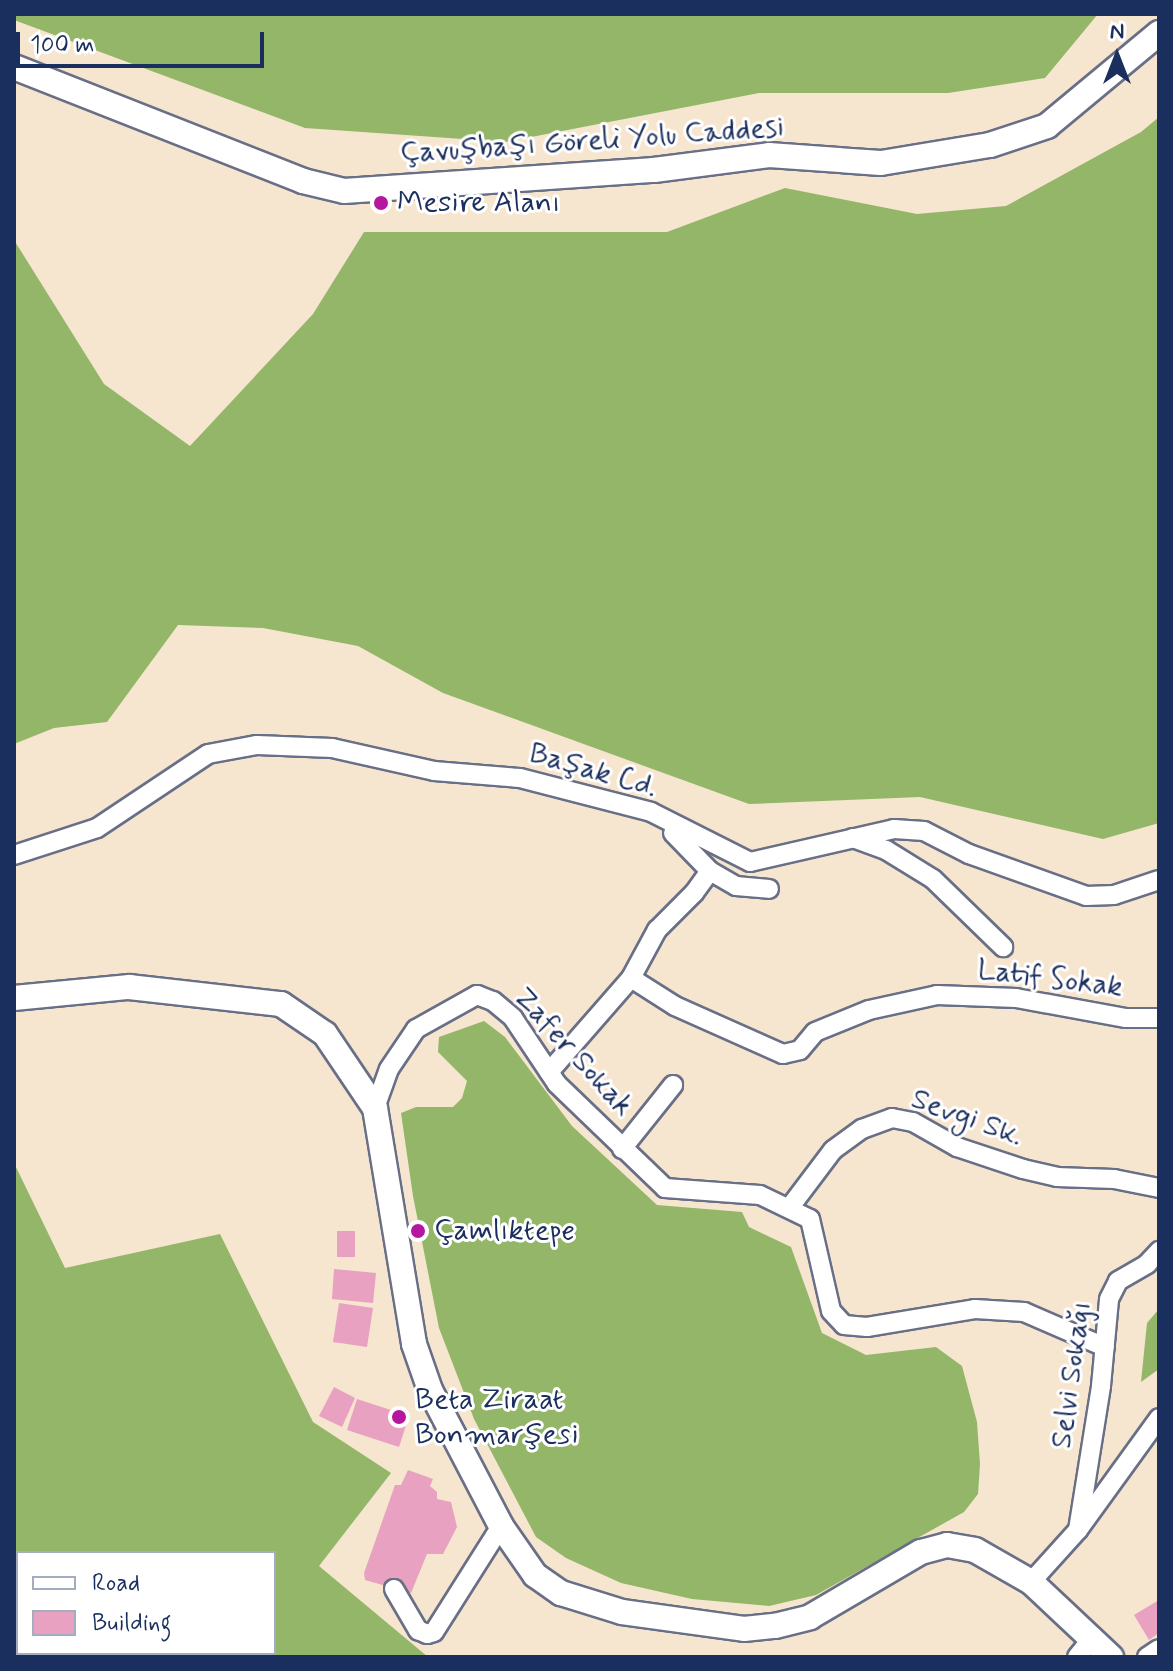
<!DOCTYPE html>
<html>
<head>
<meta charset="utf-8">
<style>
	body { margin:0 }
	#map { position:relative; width:1173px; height:1671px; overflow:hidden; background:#f6e5cf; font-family:Mynerve,sans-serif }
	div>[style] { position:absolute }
	.forest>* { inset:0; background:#93b669 }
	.building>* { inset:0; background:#e8a1c0 }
	.roads { filter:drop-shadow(2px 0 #686f86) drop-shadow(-2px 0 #686f86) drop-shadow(0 2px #686f86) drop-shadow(0 -2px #686f86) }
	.minor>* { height:18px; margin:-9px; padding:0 9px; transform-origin:9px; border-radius:9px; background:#fff }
	.major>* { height:24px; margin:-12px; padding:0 12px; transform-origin:12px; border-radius:12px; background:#fff }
	.dots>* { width:22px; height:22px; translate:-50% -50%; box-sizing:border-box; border:4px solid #fff; border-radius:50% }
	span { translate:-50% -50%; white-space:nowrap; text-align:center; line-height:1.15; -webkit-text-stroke:6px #fff; paint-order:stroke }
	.street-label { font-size:30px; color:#1b2f5e }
	.poi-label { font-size:30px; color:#1b2f5e }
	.left { translate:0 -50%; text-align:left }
	.frame { position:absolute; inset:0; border:16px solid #1b2f5e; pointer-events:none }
	.legend { position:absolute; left:16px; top:1551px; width:260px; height:104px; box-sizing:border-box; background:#fff; border:2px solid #a4acbf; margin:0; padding:10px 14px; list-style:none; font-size:24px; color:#1b2f5e }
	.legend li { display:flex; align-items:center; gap:16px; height:40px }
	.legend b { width:40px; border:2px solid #a4acbf }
	.north { position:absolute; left:1077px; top:16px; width:80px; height:80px; -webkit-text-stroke:6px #fff; paint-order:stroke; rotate:0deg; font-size:22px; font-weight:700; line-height:32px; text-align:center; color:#1b2f5e }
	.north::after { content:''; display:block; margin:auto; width:28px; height:36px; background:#1b2f5e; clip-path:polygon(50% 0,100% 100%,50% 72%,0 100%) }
	.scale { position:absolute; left:16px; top:32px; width:248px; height:36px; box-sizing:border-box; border:4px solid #1b2f5e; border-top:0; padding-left:10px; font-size:24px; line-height:28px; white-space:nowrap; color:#1b2f5e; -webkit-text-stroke:6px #fff; paint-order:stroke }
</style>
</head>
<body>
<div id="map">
	<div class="forest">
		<i style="clip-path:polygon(14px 14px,1098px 14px,1045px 78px,948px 93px,759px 93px,506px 142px,305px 128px,14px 20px)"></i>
		<i style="clip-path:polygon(1159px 117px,1159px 823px,1103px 839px,920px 797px,749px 804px,443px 693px,358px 646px,263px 628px,178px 625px,107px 722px,54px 728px,14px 744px,14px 240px,104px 384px,190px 446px,313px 314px,364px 232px,667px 232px,785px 188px,917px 214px,1006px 206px,1141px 132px)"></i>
		<i style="clip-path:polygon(484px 1021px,505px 1037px,572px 1126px,657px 1205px,742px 1212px,749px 1227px,791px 1247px,822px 1333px,866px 1355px,936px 1347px,962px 1366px,977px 1422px,980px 1464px,978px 1494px,964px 1512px,816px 1595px,769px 1606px,692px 1599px,621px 1583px,566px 1558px,536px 1537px,474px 1419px,439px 1328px,413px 1196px,401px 1113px,416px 1107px,453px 1107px,462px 1098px,467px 1081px,438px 1052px,439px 1037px)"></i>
		<i style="clip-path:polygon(evenodd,14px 1163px,65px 1268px,220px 1234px,313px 1422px,391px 1473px,319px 1566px,428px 1657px,14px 1657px,14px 1163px,274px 1553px,274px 1653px,18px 1653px,18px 1553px,274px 1553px)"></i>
		<i style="clip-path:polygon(1159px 1309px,1159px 1369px,1141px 1382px,1147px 1323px)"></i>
	</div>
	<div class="building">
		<i style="clip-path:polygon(337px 1231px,355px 1231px,355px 1257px,337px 1257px)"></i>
		<i style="clip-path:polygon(334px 1269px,376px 1273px,373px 1303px,332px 1299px)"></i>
		<i style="clip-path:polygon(339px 1303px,373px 1308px,367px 1347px,333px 1342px)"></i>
		<i style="clip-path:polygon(334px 1387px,355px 1398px,342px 1427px,319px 1416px)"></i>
		<i style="clip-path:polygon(357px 1399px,409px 1416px,399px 1447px,347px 1430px)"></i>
		<i style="clip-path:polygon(408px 1470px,433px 1479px,430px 1486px,437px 1492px,437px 1499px,451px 1502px,457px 1527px,443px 1554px,427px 1554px,411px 1593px,365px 1580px,364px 1573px,395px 1485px,401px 1485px)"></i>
		<i style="clip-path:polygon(1159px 1600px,1159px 1633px,1149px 1640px,1134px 1615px)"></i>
	</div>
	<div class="roads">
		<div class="minor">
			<i style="left:853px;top:838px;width:35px;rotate:20deg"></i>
			<i style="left:886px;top:850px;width:55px;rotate:31.7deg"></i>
			<i style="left:933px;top:879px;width:98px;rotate:44.2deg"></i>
			<i style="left:14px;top:855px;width:87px;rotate:-18deg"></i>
			<i style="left:97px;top:828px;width:133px;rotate:-33.7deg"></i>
			<i style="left:208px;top:754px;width:50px;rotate:-10.4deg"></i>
			<i style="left:257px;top:745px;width:75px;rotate:2.3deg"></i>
			<i style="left:332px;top:748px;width:105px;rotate:12.7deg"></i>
			<i style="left:434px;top:771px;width:86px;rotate:4.7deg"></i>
			<i style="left:520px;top:778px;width:135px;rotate:14.5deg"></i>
			<i style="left:651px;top:812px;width:111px;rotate:26.8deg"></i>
			<i style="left:750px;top:862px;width:148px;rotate:-12.9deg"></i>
			<i style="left:894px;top:829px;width:30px;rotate:4deg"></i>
			<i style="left:924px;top:831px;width:51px;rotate:27.1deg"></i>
			<i style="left:969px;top:854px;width:124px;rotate:19.7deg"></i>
			<i style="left:1086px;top:896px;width:28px;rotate:-2deg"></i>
			<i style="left:1114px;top:895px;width:47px;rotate:-18.4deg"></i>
			<i style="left:710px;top:871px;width:30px;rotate:30deg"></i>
			<i style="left:736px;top:886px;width:33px;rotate:5deg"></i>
			<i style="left:631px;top:978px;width:52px;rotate:32.5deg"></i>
			<i style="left:675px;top:1006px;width:118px;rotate:24deg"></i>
			<i style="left:783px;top:1054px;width:17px;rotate:-13deg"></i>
			<i style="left:800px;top:1050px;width:23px;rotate:-50deg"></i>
			<i style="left:815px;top:1032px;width:58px;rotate:-22.2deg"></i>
			<i style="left:869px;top:1010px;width:70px;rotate:-12.4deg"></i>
			<i style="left:937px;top:995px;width:79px;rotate:2.2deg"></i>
			<i style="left:1016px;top:998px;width:112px;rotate:10.3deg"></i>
			<i style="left:1126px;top:1018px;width:33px"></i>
			<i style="left:549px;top:1072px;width:125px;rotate:-48.9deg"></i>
			<i style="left:631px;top:978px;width:55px;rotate:-61.6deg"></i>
			<i style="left:657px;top:930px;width:52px;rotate:-45deg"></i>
			<i style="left:694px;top:893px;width:27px;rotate:-54deg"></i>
			<i style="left:710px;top:871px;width:53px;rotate:-134.2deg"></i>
			<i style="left:375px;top:1108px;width:41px;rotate:-70.3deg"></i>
			<i style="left:389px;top:1069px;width:48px;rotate:-56deg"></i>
			<i style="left:416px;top:1029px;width:70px;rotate:-29.1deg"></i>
			<i style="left:477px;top:995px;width:17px;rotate:21deg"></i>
			<i style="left:493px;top:1001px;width:26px;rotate:40deg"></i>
			<i style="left:513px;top:1018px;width:79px;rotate:56.3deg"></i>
			<i style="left:557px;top:1084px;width:150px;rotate:43.9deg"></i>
			<i style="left:665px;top:1188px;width:95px;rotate:4.2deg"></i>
			<i style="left:760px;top:1195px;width:55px;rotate:25.6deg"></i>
			<i style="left:810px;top:1219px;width:94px;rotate:77.1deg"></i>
			<i style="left:831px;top:1311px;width:19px;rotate:47deg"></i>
			<i style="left:844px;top:1325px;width:23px;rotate:5deg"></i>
			<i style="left:867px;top:1327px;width:109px;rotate:-9.5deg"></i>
			<i style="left:975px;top:1309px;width:49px;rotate:3.5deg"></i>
			<i style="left:1024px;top:1312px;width:88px;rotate:23.4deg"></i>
			<i style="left:622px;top:1149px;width:82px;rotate:-51.4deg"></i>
			<i style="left:790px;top:1207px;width:71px;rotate:-53deg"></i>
			<i style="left:833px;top:1150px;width:36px;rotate:-36deg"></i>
			<i style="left:862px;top:1129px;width:32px;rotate:-20deg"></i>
			<i style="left:892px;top:1118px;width:21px;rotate:11deg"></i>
			<i style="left:913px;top:1122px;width:51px;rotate:29.6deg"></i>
			<i style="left:957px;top:1147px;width:70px;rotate:18.4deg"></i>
			<i style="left:1023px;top:1169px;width:35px;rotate:13deg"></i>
			<i style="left:1057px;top:1177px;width:57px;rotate:2deg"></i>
			<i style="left:1114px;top:1179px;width:46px;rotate:11.3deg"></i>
			<i style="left:1078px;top:1530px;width:146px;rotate:-80.9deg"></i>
			<i style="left:1101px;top:1386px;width:87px;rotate:-84.7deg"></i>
			<i style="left:1109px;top:1299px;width:20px;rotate:-63deg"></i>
			<i style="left:1118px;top:1281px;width:34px;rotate:-30deg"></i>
			<i style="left:1147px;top:1264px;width:18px;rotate:-47deg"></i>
			<i style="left:1031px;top:1582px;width:70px;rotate:-47.9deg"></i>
			<i style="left:1078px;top:1530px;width:138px;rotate:-54.1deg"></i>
			<i style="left:394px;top:1589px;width:48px;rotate:59.7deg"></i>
			<i style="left:418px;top:1630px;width:10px;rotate:24deg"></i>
			<i style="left:427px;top:1634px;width:7px;rotate:-16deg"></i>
			<i style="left:434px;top:1632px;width:125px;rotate:-57.7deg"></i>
			<i style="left:1077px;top:1657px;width:21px;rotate:-51deg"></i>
			<i style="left:1147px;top:1657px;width:14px;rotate:-34deg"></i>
		</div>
		<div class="major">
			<i style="left:14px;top:67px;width:311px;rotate:21.5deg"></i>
			<i style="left:303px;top:181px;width:42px;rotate:13.7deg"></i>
			<i style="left:344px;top:191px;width:311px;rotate:-3.9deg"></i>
			<i style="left:654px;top:170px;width:116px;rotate:-7.4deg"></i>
			<i style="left:769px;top:155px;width:112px;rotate:4.1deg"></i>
			<i style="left:881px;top:163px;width:110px;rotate:-9.4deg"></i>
			<i style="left:990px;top:145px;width:60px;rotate:-18.4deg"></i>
			<i style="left:1047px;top:126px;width:146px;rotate:-39.7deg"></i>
			<i style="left:14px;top:998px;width:116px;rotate:-5.5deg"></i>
			<i style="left:129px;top:987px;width:153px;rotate:6.4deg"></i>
			<i style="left:281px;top:1004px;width:53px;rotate:34.3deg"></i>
			<i style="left:325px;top:1034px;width:89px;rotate:56deg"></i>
			<i style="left:375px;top:1108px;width:239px;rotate:80.6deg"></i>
			<i style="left:414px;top:1344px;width:49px;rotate:70.8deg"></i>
			<i style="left:430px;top:1390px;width:153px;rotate:62.4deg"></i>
			<i style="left:501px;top:1526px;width:60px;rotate:55.2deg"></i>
			<i style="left:535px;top:1575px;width:32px;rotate:35deg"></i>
			<i style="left:561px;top:1593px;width:64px;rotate:17.3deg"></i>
			<i style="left:622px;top:1612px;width:123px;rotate:7.9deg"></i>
			<i style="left:744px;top:1629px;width:31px;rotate:-6deg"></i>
			<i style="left:775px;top:1626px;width:36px;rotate:-14deg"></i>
			<i style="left:810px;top:1617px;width:129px;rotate:-30.4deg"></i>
			<i style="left:921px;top:1552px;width:27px;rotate:-15deg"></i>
			<i style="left:947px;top:1545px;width:28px;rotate:10deg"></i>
			<i style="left:975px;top:1550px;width:64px;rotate:29.7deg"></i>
			<i style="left:1031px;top:1582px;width:110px;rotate:43.2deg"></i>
		</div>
	</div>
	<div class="dots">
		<i style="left:381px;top:203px;background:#b5179e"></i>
		<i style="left:418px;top:1231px;background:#b5179e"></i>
		<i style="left:399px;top:1417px;background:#b5179e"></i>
	</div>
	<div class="street-label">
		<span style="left:592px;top:141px;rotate:-4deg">Çavuşbaşı Göreli Yolu Caddesi</span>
		<span style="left:593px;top:771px;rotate:16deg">Başak Cd.</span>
		<span style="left:1050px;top:979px;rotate:7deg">Latif Sokak</span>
		<span style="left:573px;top:1052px;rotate:48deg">Zafer Sokak</span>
		<span style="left:967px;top:1118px;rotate:20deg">Sevgi Sk.</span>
		<span style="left:1072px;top:1375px;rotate:-82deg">Selvi Sokağı</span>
	</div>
	<div class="poi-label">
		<span class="left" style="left:397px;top:203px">Mesire Alanı</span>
		<span class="left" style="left:434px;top:1231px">Çamlıktepe</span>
		<span class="left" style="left:415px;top:1417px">Beta Ziraat<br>Bonmarşesi</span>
	</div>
	<div class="frame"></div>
	<ul class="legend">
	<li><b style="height:10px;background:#fff"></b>Road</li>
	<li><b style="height:22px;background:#e8a1c0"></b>Building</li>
	</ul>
	<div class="north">N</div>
	<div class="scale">100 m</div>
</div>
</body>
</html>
